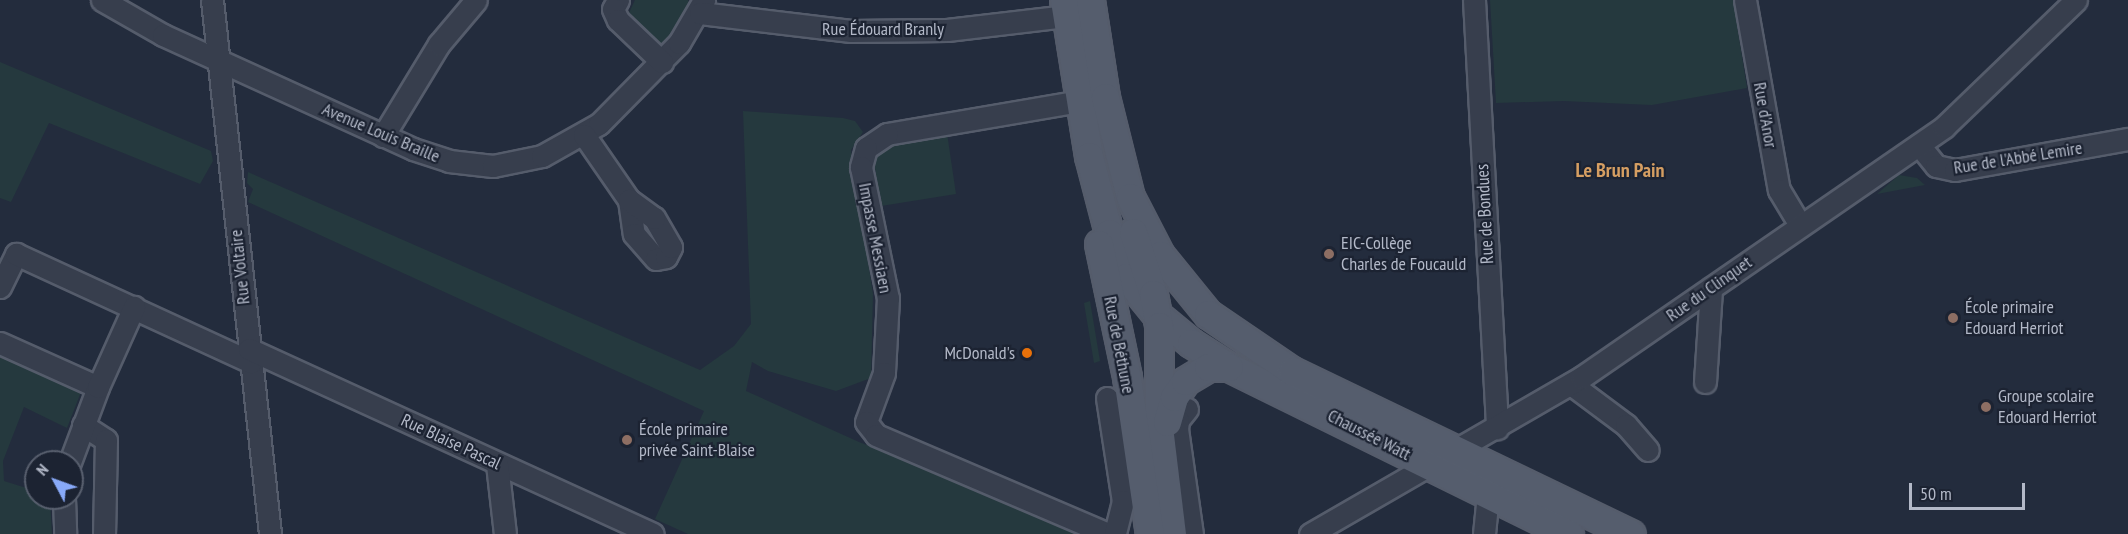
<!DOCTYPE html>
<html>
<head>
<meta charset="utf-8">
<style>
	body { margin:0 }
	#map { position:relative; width:2128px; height:534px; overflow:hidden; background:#232c3d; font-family:"PT Sans Narrow",sans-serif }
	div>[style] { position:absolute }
	.green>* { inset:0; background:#25393e }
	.roads { filter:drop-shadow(2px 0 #555c6b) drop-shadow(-2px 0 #555c6b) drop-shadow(0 2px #555c6b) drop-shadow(0 -2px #555c6b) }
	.minor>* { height:21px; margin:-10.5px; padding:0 10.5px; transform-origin:10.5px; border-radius:10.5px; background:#373e4d }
	.major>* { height:27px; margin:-13.5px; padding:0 13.5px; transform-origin:13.5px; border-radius:13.5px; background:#555d6d }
	.dots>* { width:16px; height:16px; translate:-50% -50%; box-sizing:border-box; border:3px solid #1c2332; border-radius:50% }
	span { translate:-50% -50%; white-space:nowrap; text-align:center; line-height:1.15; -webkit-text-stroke:4.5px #1c2332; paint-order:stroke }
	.street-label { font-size:18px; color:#b3b9c8 }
	.poi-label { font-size:18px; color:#b3b9c8 }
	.left { translate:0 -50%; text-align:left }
	.right { translate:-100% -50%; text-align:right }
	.neighbourhood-label { font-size:20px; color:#d59e62; font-weight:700 }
	.north { position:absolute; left:24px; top:450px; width:60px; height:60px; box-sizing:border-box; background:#1c2332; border:2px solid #585f6e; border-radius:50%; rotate:311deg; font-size:16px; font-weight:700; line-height:24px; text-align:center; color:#b3b9c8 }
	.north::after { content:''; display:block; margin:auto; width:21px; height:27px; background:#88a9f8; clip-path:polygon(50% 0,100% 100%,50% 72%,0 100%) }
	.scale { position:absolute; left:1909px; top:483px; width:116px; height:27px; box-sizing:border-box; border:3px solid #b3b9c8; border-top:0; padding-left:8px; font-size:18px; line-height:21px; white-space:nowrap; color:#b3b9c8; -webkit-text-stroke:4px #1c2332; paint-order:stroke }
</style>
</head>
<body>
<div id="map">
	<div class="green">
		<i style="clip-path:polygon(635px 0,688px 0,692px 10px,662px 48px,627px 17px)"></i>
		<i style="clip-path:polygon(1490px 0,1733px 0,1747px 88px,1652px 105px,1564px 101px,1496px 103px)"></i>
		<i style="clip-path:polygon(0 62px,211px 151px,213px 161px,200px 184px,49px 123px,11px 202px,0 198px)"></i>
		<i style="clip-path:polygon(743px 111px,843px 118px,855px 121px,863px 132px,851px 150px,873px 294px,871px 378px,836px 391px,768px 371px,752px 362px,746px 391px,859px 442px,1095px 534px,688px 534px,655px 519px,704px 411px,248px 202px,253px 189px,247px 183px,248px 172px,700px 370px,734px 346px,751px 324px)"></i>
		<i style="clip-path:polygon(947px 133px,956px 194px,881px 206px,873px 156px,891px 141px)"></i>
		<i style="clip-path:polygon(1899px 175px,1917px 178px,1925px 185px,1877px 194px)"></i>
		<i style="clip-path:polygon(1090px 301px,1100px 361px,1094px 363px,1084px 303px)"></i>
		<i style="clip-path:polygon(0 354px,81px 392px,67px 428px,24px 407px,3px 461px,4px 481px,36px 491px,36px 498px,50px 498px,52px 534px,0 534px)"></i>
	</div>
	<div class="roads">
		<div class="minor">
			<i style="left:102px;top:0;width:70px;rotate:29.8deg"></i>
			<i style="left:163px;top:35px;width:275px;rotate:24.5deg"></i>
			<i style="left:413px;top:149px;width:38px;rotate:18deg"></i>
			<i style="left:449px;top:161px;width:44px;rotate:6.5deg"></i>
			<i style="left:493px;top:166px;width:50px;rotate:-11.5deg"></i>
			<i style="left:542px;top:156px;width:65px;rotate:-29.3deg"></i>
			<i style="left:599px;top:124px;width:114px;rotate:-45.4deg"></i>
			<i style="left:679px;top:43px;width:50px;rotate:-59.8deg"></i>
			<i style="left:212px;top:0;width:537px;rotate:83.8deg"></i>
			<i style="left:618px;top:0;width:10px;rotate:119deg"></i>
			<i style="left:613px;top:9px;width:12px;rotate:66deg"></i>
			<i style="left:618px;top:20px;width:61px;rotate:43.7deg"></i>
			<i style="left:1474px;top:0;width:429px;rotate:86.9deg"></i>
			<i style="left:1745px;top:0;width:193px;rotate:79.9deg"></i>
			<i style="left:1779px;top:190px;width:41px;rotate:59deg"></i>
			<i style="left:700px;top:13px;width:152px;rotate:6.8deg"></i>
			<i style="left:851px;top:31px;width:96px;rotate:-0.6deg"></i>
			<i style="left:947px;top:30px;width:121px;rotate:-6.7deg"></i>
			<i style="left:1080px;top:101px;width:196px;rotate:170.3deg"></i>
			<i style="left:887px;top:134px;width:25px;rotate:146deg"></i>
			<i style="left:866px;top:148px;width:20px;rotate:105deg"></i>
			<i style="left:861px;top:167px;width:134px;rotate:78.4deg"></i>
			<i style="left:888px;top:298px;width:75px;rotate:93.1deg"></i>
			<i style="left:884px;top:373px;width:52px;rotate:110.2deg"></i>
			<i style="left:866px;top:422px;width:16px;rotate:52deg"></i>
			<i style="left:876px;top:435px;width:252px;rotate:23.1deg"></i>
			<i style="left:584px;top:135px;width:79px;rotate:55.3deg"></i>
			<i style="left:629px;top:200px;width:34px;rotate:82deg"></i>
			<i style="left:634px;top:234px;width:33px;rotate:49deg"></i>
			<i style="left:656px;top:259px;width:10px;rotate:-11deg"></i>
			<i style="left:666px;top:257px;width:11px;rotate:-63deg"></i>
			<i style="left:671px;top:247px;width:34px;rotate:-120deg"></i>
			<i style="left:654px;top:218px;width:31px;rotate:-144deg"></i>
			<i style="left:383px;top:136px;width:108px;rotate:-58.7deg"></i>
			<i style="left:439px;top:44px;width:57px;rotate:-49.9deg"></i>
			<i style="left:1919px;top:145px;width:27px;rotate:51deg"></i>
			<i style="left:1936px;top:166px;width:19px;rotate:12deg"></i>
			<i style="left:1955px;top:170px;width:176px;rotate:-10.2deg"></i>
			<i style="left:0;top:287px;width:37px;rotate:-64deg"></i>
			<i style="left:16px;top:254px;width:259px;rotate:24.7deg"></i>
			<i style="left:0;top:343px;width:107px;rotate:24.2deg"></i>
			<i style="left:249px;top:349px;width:444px;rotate:24.6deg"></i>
			<i style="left:1705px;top:382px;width:94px;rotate:-86.3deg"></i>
			<i style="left:1571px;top:384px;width:69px;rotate:36.7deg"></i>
			<i style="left:1626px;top:425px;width:33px;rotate:49deg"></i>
			<i style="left:1107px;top:398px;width:104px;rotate:81.2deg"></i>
			<i style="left:1123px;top:501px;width:34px;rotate:104deg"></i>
			<i style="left:1187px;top:409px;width:14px;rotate:129deg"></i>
			<i style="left:1178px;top:420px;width:9px;rotate:96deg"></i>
			<i style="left:1177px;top:429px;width:106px;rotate:81.9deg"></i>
			<i style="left:83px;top:425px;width:27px;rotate:33deg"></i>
			<i style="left:106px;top:440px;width:94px;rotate:91.2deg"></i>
			<i style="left:70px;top:462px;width:80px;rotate:-69.5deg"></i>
			<i style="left:98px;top:387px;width:88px;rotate:-65.8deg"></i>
			<i style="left:497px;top:464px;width:70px;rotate:83.5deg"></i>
			<i style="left:64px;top:498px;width:36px;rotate:88deg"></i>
			<i style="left:1310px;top:534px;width:314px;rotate:-30deg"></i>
			<i style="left:1582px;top:377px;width:440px;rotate:-34.6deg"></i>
			<i style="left:1944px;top:127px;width:183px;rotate:-43.9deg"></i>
			<i style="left:1484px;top:534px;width:40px;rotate:-84.3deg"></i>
		</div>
		<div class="major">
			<i style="left:1064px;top:0;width:158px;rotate:80.9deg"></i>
			<i style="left:1089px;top:156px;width:80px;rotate:75.4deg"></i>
			<i style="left:1109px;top:233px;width:47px;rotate:68.9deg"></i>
			<i style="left:1126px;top:277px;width:49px;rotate:50.8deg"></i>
			<i style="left:1157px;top:315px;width:44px;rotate:39.5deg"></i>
			<i style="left:1191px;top:343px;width:45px;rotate:32.3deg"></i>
			<i style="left:1229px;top:367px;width:379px;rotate:26.2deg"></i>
			<i style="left:1090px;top:0;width:98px;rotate:81.2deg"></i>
			<i style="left:1105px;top:97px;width:103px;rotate:76deg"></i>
			<i style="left:1130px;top:197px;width:65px;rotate:62.7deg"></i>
			<i style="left:1160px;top:255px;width:76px;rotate:50.9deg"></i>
			<i style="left:1208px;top:314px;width:102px;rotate:34.2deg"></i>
			<i style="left:1292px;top:371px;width:376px;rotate:25.7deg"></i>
			<i style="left:1133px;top:232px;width:65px;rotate:72.1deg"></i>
			<i style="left:1153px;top:294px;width:33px;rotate:79deg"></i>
			<i style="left:1159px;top:326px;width:101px;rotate:90deg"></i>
			<i style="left:1159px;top:427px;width:108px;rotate:83.1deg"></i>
			<i style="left:1099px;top:244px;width:136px;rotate:78.1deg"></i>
			<i style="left:1127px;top:377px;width:159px;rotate:81.7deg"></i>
			<i style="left:1167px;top:422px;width:26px;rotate:-74deg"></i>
			<i style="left:1174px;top:397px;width:19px;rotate:-55deg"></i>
			<i style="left:1185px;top:381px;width:27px;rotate:-31deg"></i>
			<i style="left:1208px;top:367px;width:21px"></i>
		</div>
	</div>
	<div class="dots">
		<i style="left:1329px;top:254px;background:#8d6e63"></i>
		<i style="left:1953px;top:318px;background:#8d6e63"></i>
		<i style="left:1027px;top:353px;background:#e8710a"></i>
		<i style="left:1986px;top:407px;background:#8d6e63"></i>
		<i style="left:627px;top:440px;background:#8d6e63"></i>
	</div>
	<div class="street-label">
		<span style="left:883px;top:29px">Rue Édouard Branly</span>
		<span style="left:1765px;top:115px;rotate:80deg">Rue d'Anor</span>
		<span style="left:381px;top:133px;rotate:23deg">Avenue Louis Braille</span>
		<span style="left:2018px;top:158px;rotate:-9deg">Rue de l'Abbé Lemire</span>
		<span style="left:1485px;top:214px;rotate:-93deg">Rue de Bondues</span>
		<span style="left:875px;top:238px;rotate:79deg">Impasse Messiaen</span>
		<span style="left:240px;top:267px;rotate:-96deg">Rue Voltaire</span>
		<span style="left:1709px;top:289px;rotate:-35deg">Rue du Clinquet</span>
		<span style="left:1119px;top:345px;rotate:79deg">Rue de Béthune</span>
		<span style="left:1369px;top:435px;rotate:27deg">Chaussée Watt</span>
		<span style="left:451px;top:442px;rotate:25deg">Rue Blaise Pascal</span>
	</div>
	<div class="poi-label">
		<span class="left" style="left:1341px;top:254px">EIC-Collège<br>Charles de Foucauld</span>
		<span class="left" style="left:1965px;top:318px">École primaire<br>Edouard Herriot</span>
		<span class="right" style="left:1015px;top:353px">McDonald's</span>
		<span class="left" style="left:1998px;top:407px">Groupe scolaire<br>Edouard Herriot</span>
		<span class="left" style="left:639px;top:440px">École primaire<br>privée Saint-Blaise</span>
	</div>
	<div class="neighbourhood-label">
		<span style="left:1620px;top:170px">Le Brun Pain</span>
	</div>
	<div class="north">N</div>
	<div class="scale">50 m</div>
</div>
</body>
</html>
